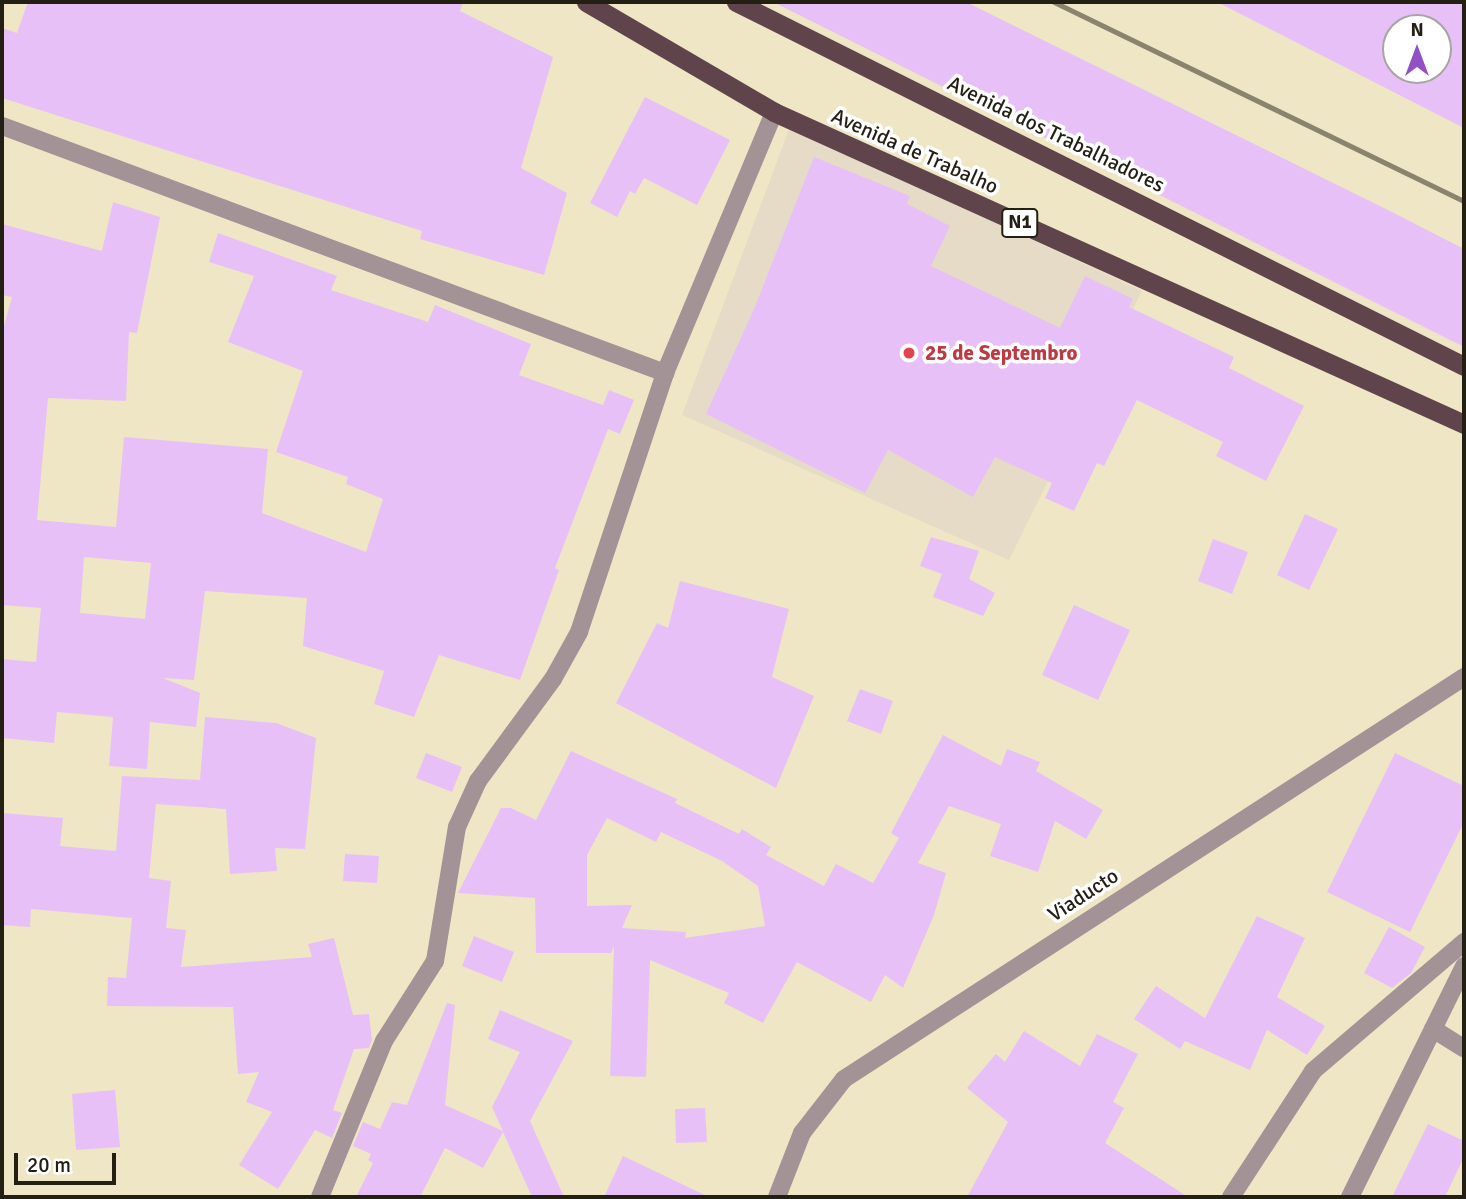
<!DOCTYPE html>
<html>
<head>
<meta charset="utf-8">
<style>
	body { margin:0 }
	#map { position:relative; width:1466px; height:1199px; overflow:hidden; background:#efe6c6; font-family:Signika,sans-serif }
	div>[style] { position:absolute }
	.medical>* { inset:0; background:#e5dbc6 }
	.building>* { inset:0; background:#e8c0f8 }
	.service>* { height:18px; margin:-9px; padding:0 9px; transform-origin:9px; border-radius:9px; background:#a39397 }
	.minor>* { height:18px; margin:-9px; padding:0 9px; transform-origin:9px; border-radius:9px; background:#a39397 }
	.tertiary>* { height:18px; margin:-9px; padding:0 9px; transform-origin:9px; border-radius:9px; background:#a39397 }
	.trunk>* { height:19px; margin:-9.5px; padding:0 9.5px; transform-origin:9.5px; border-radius:9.5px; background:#60444c }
	.rail>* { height:5px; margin:-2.5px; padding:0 2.5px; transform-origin:2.5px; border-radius:2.5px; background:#8a846e }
	.dots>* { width:19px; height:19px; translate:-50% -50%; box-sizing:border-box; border:4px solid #fff; border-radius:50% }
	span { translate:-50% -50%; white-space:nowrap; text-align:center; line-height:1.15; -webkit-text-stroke:7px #fff; paint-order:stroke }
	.shield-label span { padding:2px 5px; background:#fff; border:2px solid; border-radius:5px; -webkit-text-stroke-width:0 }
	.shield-label { font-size:19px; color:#231f13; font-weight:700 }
	.street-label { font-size:21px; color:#231f13 }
	.health-label { font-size:21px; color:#be3a42; font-weight:700 }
	.left { translate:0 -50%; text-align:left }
	.frame { position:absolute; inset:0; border:4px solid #231f13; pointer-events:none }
	.north { position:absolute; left:1382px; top:14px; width:70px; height:70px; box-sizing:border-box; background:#fff; border:2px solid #a7a5a1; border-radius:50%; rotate:0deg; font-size:19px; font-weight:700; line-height:28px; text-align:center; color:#231f13 }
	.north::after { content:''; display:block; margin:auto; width:24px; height:32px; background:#9350c5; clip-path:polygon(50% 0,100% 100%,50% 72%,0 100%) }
	.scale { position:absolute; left:14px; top:1153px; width:102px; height:32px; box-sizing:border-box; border:4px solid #231f13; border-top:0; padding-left:9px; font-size:21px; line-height:24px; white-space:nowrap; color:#231f13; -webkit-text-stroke:5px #fff; paint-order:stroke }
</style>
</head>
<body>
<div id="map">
	<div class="medical">
		<i style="clip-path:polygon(790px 127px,1142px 291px,1009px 560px,682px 415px)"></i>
	</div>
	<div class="building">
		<i style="clip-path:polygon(28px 2px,463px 2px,460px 11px,553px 57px,521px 168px,567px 193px,544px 275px,420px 239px,422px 231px,2px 98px,2px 28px,17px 33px)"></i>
		<i style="clip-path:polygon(773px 2px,966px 2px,1392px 212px,1464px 249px,1464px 347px)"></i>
		<i style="clip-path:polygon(evenodd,1217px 2px,1464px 2px,1464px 128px,1217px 2px,1396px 28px,1438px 28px,1438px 70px,1396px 70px,1396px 28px)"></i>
		<i style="clip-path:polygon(645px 97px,730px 140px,697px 205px,644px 178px,635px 194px,630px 191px,617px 217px,590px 203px)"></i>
		<i style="clip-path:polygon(814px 157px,910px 196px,907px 204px,950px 226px,931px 266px,1060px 328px,1085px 276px,1133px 299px,1129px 307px,1234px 357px,1229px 368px,1304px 406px,1266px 481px,1216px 456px,1223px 442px,1137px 400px,1104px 466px,1097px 463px,1074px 511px,1045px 498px,1052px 483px,995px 457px,973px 497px,888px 450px,865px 493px,706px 414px,754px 309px)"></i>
		<i style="clip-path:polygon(evenodd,113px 202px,160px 217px,137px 333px,129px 332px,126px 401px,48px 398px,37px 520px,116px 527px,124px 437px,268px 449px,262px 513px,366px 552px,383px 499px,346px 484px,348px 477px,276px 452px,303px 371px,228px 342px,254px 276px,209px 262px,218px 233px,337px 276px,331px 290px,428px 322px,435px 305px,531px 344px,519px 375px,603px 405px,609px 390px,634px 400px,620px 434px,608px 429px,555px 568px,559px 570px,520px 680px,439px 655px,414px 717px,374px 704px,384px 671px,303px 646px,307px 598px,205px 591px,194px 680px,163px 678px,200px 693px,196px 727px,150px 722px,147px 769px,109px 766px,113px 717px,57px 712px,54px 743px,2px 738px,2px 659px,36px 662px,41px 608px,2px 605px,2px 333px,12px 297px,2px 295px,2px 224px,102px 251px,113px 202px,84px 557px,151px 563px,145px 619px,80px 613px,84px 557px)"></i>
		<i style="clip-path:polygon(1305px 514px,1338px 529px,1309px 590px,1277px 575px)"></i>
		<i style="clip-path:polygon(931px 537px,979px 551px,969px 579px,995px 593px,983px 616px,933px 597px,942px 574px,920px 566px)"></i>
		<i style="clip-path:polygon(1213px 539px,1248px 552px,1232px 594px,1198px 581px)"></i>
		<i style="clip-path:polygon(680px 581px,789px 609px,772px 677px,814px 696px,776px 788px,616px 703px,657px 623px,668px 628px)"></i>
		<i style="clip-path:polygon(1074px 605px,1130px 630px,1098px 700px,1042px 675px)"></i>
		<i style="clip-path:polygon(860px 689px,893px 701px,881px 734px,847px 721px)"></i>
		<i style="clip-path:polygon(205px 717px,276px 723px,316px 738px,305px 849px,275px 848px,277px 871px,230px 874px,226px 809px,156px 804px,149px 878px,171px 881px,166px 928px,186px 930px,181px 967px,312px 957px,308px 944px,334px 938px,353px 1015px,369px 1014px,372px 1040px,369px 1048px,354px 1049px,333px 1110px,342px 1113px,332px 1138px,315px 1130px,278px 1189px,239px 1165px,272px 1112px,246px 1102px,259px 1072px,238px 1074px,233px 1007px,107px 1006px,108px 977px,126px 978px,132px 918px,31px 909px,30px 927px,2px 925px,2px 813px,63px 818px,60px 846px,116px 851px,122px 776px,200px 780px)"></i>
		<i style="clip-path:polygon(evenodd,943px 735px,1001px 766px,1007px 749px,1040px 762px,1036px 771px,1103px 810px,1086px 839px,1055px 821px,1038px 872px,990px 856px,1001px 824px,949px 806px,918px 863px,946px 873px,934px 915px,903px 988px,885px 975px,871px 1002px,797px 962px,763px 1023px,724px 1003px,729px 993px,650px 960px,646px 1077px,610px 1076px,614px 946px,611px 953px,536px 953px,535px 898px,458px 893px,501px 808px,511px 808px,536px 820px,571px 751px,677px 799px,675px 803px,739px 834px,742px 829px,771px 847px,766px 855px,824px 886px,836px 864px,873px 883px,899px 838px,891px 833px,943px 735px,607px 818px,656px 842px,661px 832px,722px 861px,758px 886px,765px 926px,685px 938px,686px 932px,622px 928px,632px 905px,587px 906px,587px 855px,607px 818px)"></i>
		<i style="clip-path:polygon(426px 753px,462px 767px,452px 792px,416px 778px)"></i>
		<i style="clip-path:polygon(1395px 753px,1464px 786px,1464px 822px,1410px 932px,1327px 892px)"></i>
		<i style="clip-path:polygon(345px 854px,379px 856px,377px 883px,343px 881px)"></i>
		<i style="clip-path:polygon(1257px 916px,1305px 938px,1277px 997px,1325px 1026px,1307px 1055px,1267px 1030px,1250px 1070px,1185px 1041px,1180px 1049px,1134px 1019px,1156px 986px,1205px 1018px)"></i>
		<i style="clip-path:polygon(1389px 927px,1425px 947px,1411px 973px,1392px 988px,1364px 973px)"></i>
		<i style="clip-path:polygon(474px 936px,514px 952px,502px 982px,462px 966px)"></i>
		<i style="clip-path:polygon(447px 1003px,455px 1005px,445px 1105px,503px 1131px,492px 1107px,520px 1052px,488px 1039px,500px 1010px,573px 1041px,530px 1121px,564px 1197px,532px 1197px,503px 1132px,483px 1168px,445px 1148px,420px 1197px,356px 1197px,373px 1163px,368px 1160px,371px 1154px,353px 1146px,363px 1122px,380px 1129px,392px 1102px,407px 1105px)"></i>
		<i style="clip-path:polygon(1024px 1031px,1080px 1066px,1097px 1034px,1138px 1054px,1113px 1102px,1124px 1108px,1105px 1143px,1188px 1197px,967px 1197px,1008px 1122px,967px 1088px,996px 1054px,1005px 1062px)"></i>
		<i style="clip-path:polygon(115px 1090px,120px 1147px,76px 1150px,72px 1094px)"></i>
		<i style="clip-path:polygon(705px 1108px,707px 1142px,676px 1143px,675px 1109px)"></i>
		<i style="clip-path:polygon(1428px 1124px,1464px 1141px,1464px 1157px,1445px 1197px,1392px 1197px)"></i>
		<i style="clip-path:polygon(623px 1156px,709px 1197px,604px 1197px)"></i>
	</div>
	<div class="service">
		<i style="left:1433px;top:1029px;width:36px;rotate:32deg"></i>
	</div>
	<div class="minor">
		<i style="left:2px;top:126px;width:708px;rotate:20.43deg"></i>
		<i style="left:320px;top:1197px;width:169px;rotate:-67.7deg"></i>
		<i style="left:384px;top:1041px;width:95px;rotate:-57.5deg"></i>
		<i style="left:435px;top:961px;width:136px;rotate:-80.7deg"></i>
		<i style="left:457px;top:827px;width:51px;rotate:-65.5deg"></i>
		<i style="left:478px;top:781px;width:127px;rotate:-53.7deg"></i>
		<i style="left:553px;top:679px;width:54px;rotate:-61deg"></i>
		<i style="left:579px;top:632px;width:273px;rotate:-71.6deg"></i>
		<i style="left:665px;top:373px;width:283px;rotate:-67.3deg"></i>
		<i style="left:1231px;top:1197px;width:150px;rotate:-56.9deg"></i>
		<i style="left:1313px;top:1071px;width:199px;rotate:-40.5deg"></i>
	</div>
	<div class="tertiary">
		<i style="left:777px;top:1197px;width:69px;rotate:-68.7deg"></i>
		<i style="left:802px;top:1133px;width:68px;rotate:-52.1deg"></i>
		<i style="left:844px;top:1079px;width:739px;rotate:-32.96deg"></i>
		<i style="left:1350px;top:1197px;width:258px;rotate:-63.7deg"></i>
	</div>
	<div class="trunk">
		<i style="left:586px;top:2px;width:218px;rotate:30.3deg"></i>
		<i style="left:774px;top:112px;width:757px;rotate:24.33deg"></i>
		<i style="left:736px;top:2px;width:814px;rotate:26.57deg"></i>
	</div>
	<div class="rail">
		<i style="left:1054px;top:2px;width:456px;rotate:25.9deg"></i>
	</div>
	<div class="dots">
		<i style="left:909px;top:353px;background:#e0444e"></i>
	</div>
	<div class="shield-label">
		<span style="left:1020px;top:223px">N1</span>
	</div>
	<div class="street-label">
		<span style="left:1056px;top:134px;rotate:26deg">Avenida dos Trabalhadores</span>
		<span style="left:915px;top:151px;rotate:24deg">Avenida de Trabalho</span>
		<span style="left:1083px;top:895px;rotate:-33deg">Viaducto</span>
	</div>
	<div class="health-label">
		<span class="left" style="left:925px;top:353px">25 de Septembro</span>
	</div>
	<div class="frame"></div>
	<div class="north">N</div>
	<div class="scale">20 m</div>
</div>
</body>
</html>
